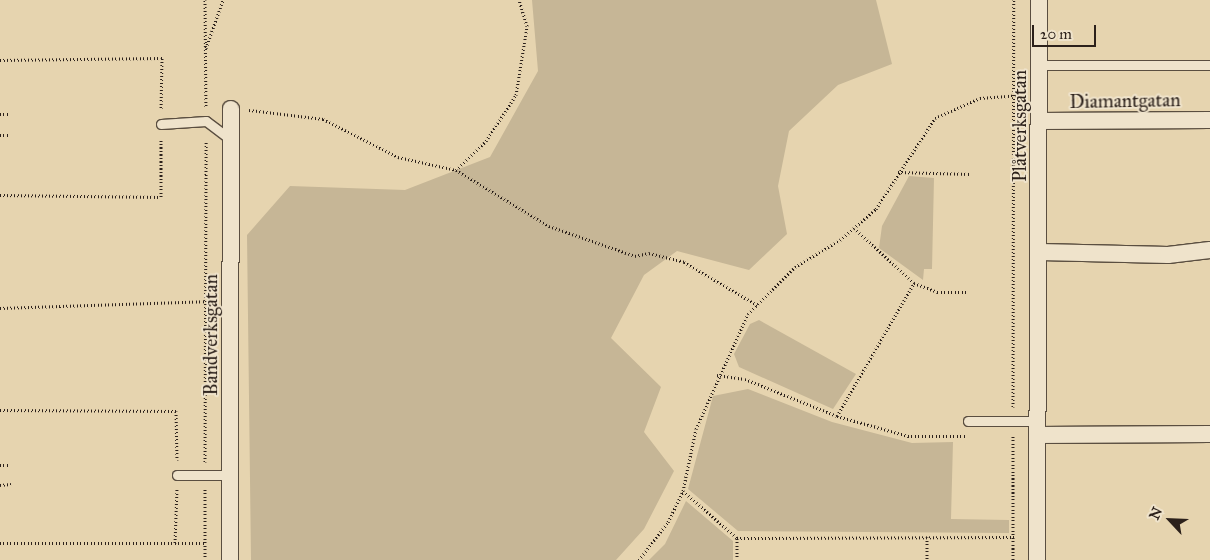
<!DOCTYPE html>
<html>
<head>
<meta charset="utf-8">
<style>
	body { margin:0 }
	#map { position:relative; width:1210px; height:560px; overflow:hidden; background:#e6d4af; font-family:"IM FELL Great Primer",serif }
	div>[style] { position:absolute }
	.green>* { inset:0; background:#c6b696 }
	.path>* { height:3px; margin-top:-1.5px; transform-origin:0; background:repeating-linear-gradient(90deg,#2c211b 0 1px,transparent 0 3.5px) }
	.roads { filter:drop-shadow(1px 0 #5a4e40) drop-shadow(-1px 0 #5a4e40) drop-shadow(0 1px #5a4e40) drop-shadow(0 -1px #5a4e40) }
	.service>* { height:9px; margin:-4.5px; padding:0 4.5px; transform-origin:4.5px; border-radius:4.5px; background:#efe3cb }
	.minor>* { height:16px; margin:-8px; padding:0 8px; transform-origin:8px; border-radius:8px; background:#efe3cb }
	span { translate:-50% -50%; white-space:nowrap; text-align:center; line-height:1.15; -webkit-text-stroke:4px #efe3cb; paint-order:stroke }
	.street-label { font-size:19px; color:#2c211b }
	.north { position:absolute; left:1145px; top:495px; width:50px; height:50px; -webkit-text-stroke:4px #efe3cb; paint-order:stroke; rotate:295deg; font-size:14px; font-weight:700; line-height:20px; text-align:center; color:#2c211b }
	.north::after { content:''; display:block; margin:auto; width:18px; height:22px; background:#2c211b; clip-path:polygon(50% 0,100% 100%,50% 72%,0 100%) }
	.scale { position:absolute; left:1032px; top:25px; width:64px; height:22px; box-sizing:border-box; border:2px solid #2c211b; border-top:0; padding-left:6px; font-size:15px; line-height:18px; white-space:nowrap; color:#2c211b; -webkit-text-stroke:4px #efe3cb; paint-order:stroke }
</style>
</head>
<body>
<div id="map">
	<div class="green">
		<i style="clip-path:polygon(532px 0,876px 0,892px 64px,838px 85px,789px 131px,778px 186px,787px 234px,749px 270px,677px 251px,644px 275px,611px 338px,661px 387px,644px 432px,674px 471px,644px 529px,616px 560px,251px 560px,247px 235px,290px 186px,405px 190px,490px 157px,538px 71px)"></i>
		<i style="clip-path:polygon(909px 176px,934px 178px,932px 269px,924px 269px,923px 280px,879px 248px,882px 226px)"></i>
		<i style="clip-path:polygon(759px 320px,856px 374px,833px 409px,739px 367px,734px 354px,750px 324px)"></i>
		<i style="clip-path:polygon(748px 389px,832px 422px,912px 443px,953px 442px,951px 519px,1009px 520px,1009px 533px,738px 531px,688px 489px,713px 396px)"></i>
		<i style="clip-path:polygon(686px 501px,733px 541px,733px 560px,649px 560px,665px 544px)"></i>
	</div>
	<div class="path">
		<i style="left:205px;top:0;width:107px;rotate:89.5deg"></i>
		<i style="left:206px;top:48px;width:51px;rotate:-70.5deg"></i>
		<i style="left:0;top:60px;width:162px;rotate:-0.7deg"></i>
		<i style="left:162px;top:58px;width:51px;rotate:91.1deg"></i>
		<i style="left:249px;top:110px;width:75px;rotate:6.9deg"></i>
		<i style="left:323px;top:119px;width:84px;rotate:26.9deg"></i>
		<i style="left:398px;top:157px;width:59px;rotate:12.6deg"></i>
		<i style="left:456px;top:170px;width:109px;rotate:31.1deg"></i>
		<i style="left:549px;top:226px;width:91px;rotate:19.2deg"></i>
		<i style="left:635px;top:256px;width:14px;rotate:-12deg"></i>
		<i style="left:649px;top:253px;width:36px;rotate:14deg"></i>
		<i style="left:684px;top:262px;width:85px;rotate:30.5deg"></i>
		<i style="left:0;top:114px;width:10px"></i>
		<i style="left:0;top:135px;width:10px"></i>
		<i style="left:456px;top:170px;width:42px;rotate:-44deg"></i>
		<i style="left:486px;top:141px;width:55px;rotate:-56.9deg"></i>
		<i style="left:516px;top:95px;width:70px;rotate:-80.9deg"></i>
		<i style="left:527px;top:26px;width:27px;rotate:-107deg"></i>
		<i style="left:898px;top:172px;width:72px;rotate:1.6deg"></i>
		<i style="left:0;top:195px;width:161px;rotate:0.7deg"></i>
		<i style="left:161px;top:197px;width:58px;rotate:-90deg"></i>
		<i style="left:914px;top:283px;width:25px;rotate:21deg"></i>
		<i style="left:937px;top:292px;width:32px"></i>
		<i style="left:0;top:308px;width:206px;rotate:-1.9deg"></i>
		<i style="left:717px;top:375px;width:28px;rotate:8deg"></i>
		<i style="left:745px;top:379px;width:99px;rotate:21.9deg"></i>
		<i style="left:837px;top:416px;width:74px;rotate:15.7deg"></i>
		<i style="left:908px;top:436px;width:57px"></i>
		<i style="left:1013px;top:407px;width:407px;rotate:-89.9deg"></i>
		<i style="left:0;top:410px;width:176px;rotate:0.3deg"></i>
		<i style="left:176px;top:411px;width:49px;rotate:88.8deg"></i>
		<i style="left:837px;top:416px;width:154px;rotate:-59.9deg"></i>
		<i style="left:914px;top:283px;width:81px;rotate:-137.5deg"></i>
		<i style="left:1013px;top:436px;width:124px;rotate:90deg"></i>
		<i style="left:205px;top:462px;width:321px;rotate:-89.8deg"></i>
		<i style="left:0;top:465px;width:10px"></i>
		<i style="left:0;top:485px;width:11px;rotate:-5deg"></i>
		<i style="left:683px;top:491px;width:72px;rotate:41deg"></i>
		<i style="left:927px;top:537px;width:23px;rotate:90deg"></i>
		<i style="left:0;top:543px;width:205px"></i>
		<i style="left:175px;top:543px;width:55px;rotate:-87.9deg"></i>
		<i style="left:205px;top:560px;width:72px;rotate:-90deg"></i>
		<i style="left:639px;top:560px;width:48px;rotate:-52.7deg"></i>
		<i style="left:668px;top:522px;width:34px;rotate:-64deg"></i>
		<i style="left:683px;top:491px;width:63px;rotate:-78.2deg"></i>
		<i style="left:696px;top:429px;width:126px;rotate:-65.7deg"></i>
		<i style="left:748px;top:314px;width:66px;rotate:-45deg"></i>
		<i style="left:795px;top:267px;width:52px;rotate:-31deg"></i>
		<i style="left:840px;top:240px;width:48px;rotate:-40.7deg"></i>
		<i style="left:876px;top:209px;width:108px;rotate:-57deg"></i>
		<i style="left:935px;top:118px;width:49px;rotate:-24deg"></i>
		<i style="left:980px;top:98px;width:42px;rotate:-4.1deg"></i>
		<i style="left:737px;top:560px;width:22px;rotate:-90deg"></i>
		<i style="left:737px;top:538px;width:277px;rotate:-0.2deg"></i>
	</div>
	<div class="roads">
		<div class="service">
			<i style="left:1039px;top:65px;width:171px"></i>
			<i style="left:161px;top:124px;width:45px;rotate:-3.8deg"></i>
			<i style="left:206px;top:121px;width:31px;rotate:37deg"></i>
			<i style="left:968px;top:421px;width:70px"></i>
			<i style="left:177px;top:475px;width:54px"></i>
		</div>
		<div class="minor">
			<i style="left:1040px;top:121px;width:170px;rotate:-0.3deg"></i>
			<i style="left:1040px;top:252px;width:128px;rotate:1.3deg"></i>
			<i style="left:1168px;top:255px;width:42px;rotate:-6.8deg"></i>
			<i style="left:1038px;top:435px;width:172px;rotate:-0.3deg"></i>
			<i style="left:230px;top:560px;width:451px;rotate:-89.9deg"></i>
			<i style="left:1037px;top:560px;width:560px;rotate:-89.8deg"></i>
		</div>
	</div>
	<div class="street-label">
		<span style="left:1125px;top:101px;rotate:-1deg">Diamantgatan</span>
		<span style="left:1020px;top:126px;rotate:-90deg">Plåtverksgatan</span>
		<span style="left:211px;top:335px;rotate:-90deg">Bandverksgatan</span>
	</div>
	<div class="north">N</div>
	<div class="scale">20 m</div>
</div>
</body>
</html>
